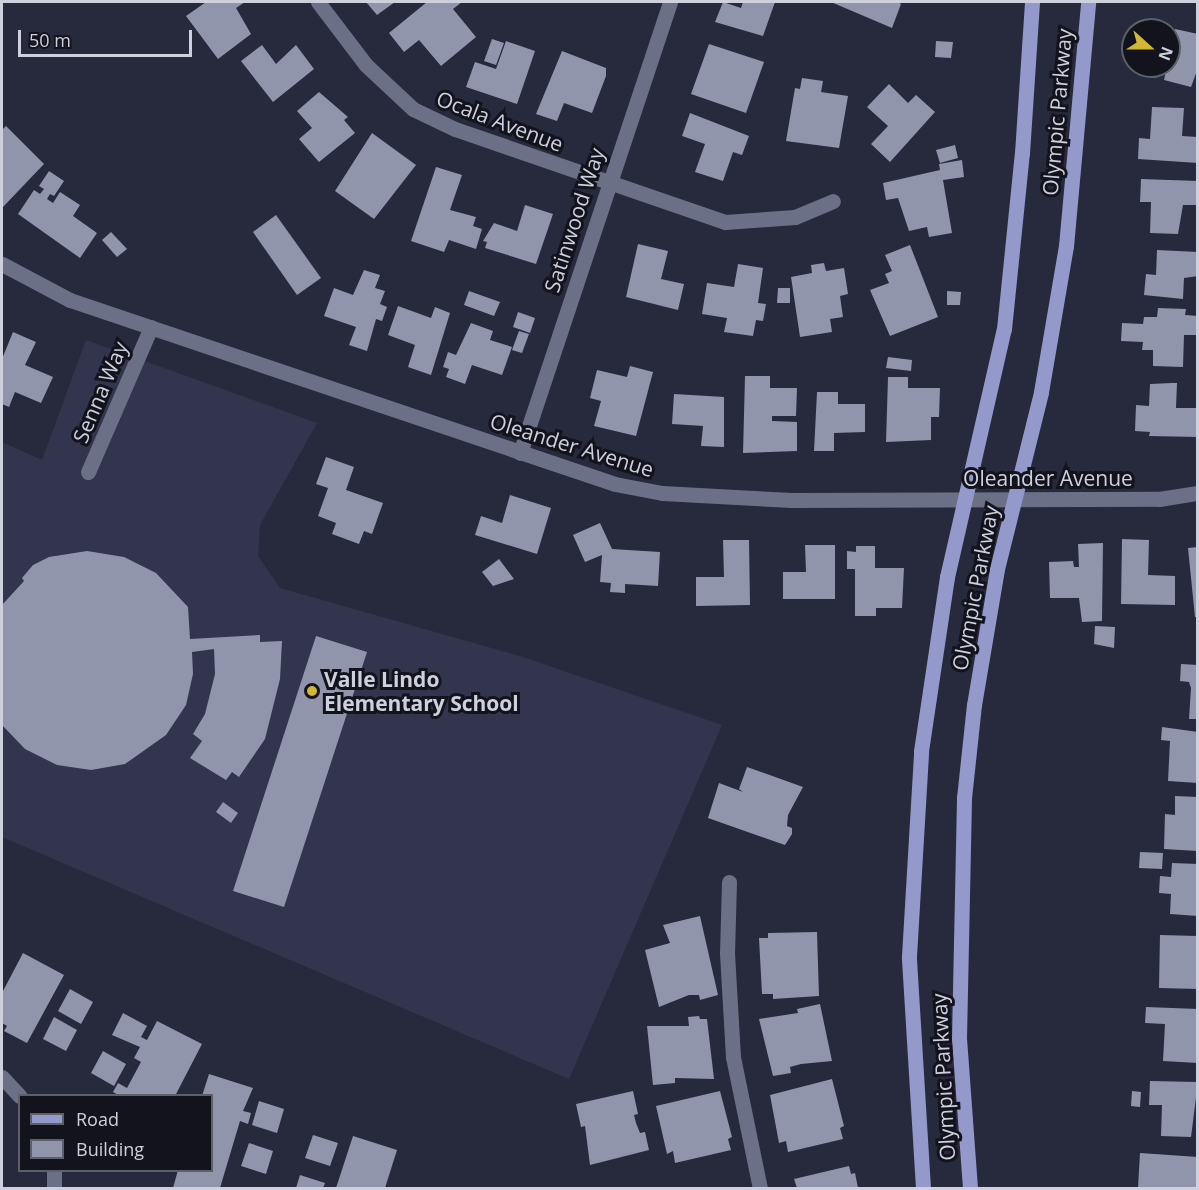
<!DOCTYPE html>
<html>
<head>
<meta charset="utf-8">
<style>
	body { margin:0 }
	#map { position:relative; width:1199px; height:1190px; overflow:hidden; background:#272a3d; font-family:"Open Sans",sans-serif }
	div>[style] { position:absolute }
	.built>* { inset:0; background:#32354d }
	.building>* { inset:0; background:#9195ac }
	.minor>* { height:15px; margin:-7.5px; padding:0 7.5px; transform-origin:7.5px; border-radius:7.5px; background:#6c7086 }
	.tertiary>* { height:15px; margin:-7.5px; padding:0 7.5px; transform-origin:7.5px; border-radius:7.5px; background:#6c7086 }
	.primary>* { height:15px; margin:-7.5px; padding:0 7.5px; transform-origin:7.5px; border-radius:7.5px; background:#939acb }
	.dots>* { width:16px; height:16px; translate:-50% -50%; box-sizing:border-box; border:3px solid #12131c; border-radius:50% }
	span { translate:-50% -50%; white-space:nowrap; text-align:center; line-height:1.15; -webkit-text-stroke:6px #12131c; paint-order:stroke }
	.street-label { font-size:21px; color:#ced0dd }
	.poi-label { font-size:21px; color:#ced0dd; font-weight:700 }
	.left { translate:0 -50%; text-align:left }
	.frame { position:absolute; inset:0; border:3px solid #ced0dd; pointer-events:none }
	.legend { position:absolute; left:18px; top:1094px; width:195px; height:78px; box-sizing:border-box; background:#12131c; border:2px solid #5d5f69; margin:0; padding:8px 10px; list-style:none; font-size:18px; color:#ced0dd }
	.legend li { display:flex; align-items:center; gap:12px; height:30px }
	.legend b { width:30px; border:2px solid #5d5f69 }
	.north { position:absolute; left:1121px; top:18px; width:60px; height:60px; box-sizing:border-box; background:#12131c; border:2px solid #5d5f69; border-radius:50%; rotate:111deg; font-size:16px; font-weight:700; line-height:24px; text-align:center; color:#ced0dd }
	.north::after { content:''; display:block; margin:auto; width:21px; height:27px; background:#d0b736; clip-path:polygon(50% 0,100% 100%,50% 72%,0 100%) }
	.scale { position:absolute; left:18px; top:30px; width:174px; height:27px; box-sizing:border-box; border:3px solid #ced0dd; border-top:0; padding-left:8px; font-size:18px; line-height:21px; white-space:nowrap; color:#ced0dd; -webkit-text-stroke:4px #12131c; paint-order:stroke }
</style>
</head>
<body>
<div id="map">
	<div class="built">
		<i style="clip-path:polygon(86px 340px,317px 423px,260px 525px,258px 556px,280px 588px,523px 657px,722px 725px,569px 1079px,2px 837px,2px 442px,42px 460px)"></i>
	</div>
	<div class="building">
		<i style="clip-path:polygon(206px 2px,245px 2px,236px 8px,251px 34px,218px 59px,186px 16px)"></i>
		<i style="clip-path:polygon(366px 2px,395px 2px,377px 15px)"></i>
		<i style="clip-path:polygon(427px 2px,462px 2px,453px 9px,476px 37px,441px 66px,419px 40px,404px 52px,389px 33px)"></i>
		<i style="clip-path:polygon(723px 2px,741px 8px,743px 2px,775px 2px,763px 36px,715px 22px)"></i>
		<i style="clip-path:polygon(831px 2px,898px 2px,901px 4px,892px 28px)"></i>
		<i style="clip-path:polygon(1175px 29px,1198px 34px,1198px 68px,1191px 87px,1164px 80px)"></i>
		<i style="clip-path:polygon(492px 39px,504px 43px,496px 65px,484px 61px)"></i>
		<i style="clip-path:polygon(506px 41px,535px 51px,517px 104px,466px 87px,475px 62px,496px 69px)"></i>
		<i style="clip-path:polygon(936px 41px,953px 42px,951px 58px,935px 57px)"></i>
		<i style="clip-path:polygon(709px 44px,764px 62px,746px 113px,691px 94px)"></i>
		<i style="clip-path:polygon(262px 45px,276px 64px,296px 45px,314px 69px,273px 102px,241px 61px)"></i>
		<i style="clip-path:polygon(562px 51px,606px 68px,606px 76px,592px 113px,564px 103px,557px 121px,536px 114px)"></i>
		<i style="clip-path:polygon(802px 78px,823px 81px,821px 92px,848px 96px,839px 148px,786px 141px,795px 88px,800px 89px)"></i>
		<i style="clip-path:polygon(889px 84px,908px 103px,916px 95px,935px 112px,890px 162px,871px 144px,888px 126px,867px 107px)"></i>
		<i style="clip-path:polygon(319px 92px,348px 117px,344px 120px,355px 133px,319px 162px,299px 139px,312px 128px,297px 111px)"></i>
		<i style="clip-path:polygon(1152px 107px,1184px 108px,1182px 136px,1198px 137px,1198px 163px,1138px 159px,1139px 138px,1150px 139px)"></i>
		<i style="clip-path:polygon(690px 113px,749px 136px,742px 155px,733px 152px,723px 181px,695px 172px,705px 144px,682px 136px)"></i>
		<i style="clip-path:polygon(6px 126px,44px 164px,2px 208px,2px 130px)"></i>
		<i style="clip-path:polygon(372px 133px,416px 165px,374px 219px,335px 191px)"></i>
		<i style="clip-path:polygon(955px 145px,958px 158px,940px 163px,936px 150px)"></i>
		<i style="clip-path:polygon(962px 160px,964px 177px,943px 180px,952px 233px,929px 237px,927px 227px,909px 231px,898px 198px,886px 200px,883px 183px,940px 170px,939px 164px)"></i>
		<i style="clip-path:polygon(436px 167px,462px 175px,450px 210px,476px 217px,473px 226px,482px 229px,476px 249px,449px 240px,444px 252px,411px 241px)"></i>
		<i style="clip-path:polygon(49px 171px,64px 181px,54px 196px,50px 194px,47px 199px,53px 203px,60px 192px,80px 205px,73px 216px,97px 233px,80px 258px,18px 214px,34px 190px,40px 194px,44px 189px,39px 186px)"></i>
		<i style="clip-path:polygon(1141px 179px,1198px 181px,1198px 205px,1183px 205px,1178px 234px,1150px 233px,1151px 202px,1140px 202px)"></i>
		<i style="clip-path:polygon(525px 205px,553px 214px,536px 264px,485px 248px,487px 242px,483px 241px,494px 223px,517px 231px)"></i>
		<i style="clip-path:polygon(276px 215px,321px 278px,297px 295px,253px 232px)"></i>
		<i style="clip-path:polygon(111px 232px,127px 249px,117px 257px,102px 240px)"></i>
		<i style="clip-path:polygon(638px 244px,668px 251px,661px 279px,684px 284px,678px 310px,626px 297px)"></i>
		<i style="clip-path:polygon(910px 245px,938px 317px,890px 336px,870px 290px,889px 283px,885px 274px,892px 271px,885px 255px)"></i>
		<i style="clip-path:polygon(1157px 250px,1198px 252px,1198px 276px,1184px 278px,1183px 299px,1144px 295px,1146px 274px,1156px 275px)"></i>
		<i style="clip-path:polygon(824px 263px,826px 271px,844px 268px,848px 294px,840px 296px,843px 317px,830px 319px,832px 332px,800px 337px,791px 277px,812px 273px,811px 265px)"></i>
		<i style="clip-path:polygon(738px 264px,763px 268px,758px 303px,766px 304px,763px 321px,756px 320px,753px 336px,724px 332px,727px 318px,702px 314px,707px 283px,734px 287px)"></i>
		<i style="clip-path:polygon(364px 270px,380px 275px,375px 288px,385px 291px,380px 304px,387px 307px,382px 321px,376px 319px,367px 351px,349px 345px,356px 327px,324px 316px,334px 288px,353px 295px)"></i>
		<i style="clip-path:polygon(778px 288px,790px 288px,790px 303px,777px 303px)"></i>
		<i style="clip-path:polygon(469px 291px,500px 302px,494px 316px,464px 305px)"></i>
		<i style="clip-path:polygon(947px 291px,961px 292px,960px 305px,947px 305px)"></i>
		<i style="clip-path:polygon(398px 306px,431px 318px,435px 307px,450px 313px,431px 375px,408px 367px,415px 345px,388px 335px)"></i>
		<i style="clip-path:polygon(1158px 308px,1186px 309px,1185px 315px,1198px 316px,1198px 335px,1184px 335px,1183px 367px,1153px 366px,1153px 350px,1142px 350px,1143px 342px,1121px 341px,1122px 323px,1143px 324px,1144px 317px,1157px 317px)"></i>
		<i style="clip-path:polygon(518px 312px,535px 318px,530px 333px,513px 327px)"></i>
		<i style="clip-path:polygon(471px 323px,493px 331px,490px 340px,512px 347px,502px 375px,472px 365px,465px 384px,446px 377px,449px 369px,443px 367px,448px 352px,456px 355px)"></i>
		<i style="clip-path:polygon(519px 331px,529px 334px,522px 353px,512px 350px)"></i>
		<i style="clip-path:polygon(13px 332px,36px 342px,25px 365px,53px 377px,41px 403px,15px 392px,9px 407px,2px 404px,2px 359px)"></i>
		<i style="clip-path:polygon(888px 357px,912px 360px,911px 371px,886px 368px)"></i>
		<i style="clip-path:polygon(630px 366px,653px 372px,636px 436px,594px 426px,601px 401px,590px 398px,597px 370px,627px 377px)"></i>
		<i style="clip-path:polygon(745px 376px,770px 376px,770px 388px,797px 388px,796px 416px,772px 416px,772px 421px,797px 422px,797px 451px,743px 453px)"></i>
		<i style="clip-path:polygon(888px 377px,908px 377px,908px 388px,940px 388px,939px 417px,931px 417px,931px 440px,886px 442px)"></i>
		<i style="clip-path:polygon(1172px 383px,1177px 383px,1176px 408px,1198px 408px,1198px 437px,1149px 436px,1150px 432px,1135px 431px,1136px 405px,1149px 406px,1150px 384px)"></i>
		<i style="clip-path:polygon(817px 392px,838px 392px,838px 404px,865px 404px,865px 432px,834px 433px,834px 451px,814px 451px)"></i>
		<i style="clip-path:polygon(674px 394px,724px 397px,724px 447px,701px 446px,703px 426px,672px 424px)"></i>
		<i style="clip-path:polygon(326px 457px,354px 467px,346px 490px,383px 503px,372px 534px,364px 531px,359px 544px,332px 534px,336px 523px,318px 516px,328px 488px,316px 484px)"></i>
		<i style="clip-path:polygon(510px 495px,551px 508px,537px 554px,475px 535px,481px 516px,502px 523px)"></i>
		<i style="clip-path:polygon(600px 523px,612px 549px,660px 552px,658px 586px,625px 584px,625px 593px,610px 592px,611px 583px,600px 582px,602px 555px,585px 562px,573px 535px)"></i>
		<i style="clip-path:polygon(1122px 539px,1149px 540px,1148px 575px,1175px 576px,1175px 605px,1121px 604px)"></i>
		<i style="clip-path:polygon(723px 540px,749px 540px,750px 605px,696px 606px,696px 577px,724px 577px)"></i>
		<i style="clip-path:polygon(1103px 543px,1102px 621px,1082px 622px,1079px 598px,1050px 598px,1049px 562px,1073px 561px,1074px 567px,1079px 567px,1078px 544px)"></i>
		<i style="clip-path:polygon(805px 545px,835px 545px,835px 599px,783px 599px,783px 572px,806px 572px)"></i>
		<i style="clip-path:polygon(856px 546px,875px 546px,875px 568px,904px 568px,902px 608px,876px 608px,876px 616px,855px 616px,855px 569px,847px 569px,847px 551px,856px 552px)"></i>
		<i style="clip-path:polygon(1198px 547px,1198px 617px,1195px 617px,1188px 548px)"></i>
		<i style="clip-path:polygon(87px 551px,124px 557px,156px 573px,188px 607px,190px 639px,260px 635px,260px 642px,282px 641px,280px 679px,265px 739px,239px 777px,232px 772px,226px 780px,190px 758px,202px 741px,193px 734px,205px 714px,215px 674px,214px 649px,192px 652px,193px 674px,186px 705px,166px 735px,125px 764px,91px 770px,57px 765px,25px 749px,2px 725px,2px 605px,24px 581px,22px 578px,33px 565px,49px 557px)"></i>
		<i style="clip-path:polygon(499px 559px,514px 579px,493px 586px,482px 572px)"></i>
		<i style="clip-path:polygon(1095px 626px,1115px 627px,1114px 648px,1094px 644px)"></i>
		<i style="clip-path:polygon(316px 636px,367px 652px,284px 907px,233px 891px)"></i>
		<i style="clip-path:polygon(1181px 664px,1198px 665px,1198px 719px,1189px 719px,1191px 688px,1189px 682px,1180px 681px)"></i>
		<i style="clip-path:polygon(1162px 727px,1198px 732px,1198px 783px,1168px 781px,1170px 741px,1161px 740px)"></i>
		<i style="clip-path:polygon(747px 767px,803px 787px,788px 815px,787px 826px,792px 828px,792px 834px,785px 845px,708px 818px,719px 783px,743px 792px,739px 789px)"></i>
		<i style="clip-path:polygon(1175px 796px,1198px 797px,1198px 851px,1164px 849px,1165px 814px,1175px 815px)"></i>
		<i style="clip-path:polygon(223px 802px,238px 813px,231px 823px,216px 812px)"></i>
		<i style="clip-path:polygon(1140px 852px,1163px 853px,1162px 869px,1139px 868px)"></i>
		<i style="clip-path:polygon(1172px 863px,1198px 864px,1198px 916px,1170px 914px,1171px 894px,1159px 893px,1160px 876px,1171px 877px)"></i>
		<i style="clip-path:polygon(700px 916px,718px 995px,700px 1000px,699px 995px,689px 995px,659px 1007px,645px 950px,670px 943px,663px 925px)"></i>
		<i style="clip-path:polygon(817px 932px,819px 996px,773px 999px,773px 994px,762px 994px,759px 938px,768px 938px,768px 933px)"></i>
		<i style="clip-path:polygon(1160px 935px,1198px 936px,1198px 989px,1159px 988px)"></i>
		<i style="clip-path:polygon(23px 953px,64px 975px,27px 1043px,4px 1031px,7px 1026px,2px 1023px,2px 993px)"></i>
		<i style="clip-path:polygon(70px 989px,93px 1002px,81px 1024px,58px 1011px)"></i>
		<i style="clip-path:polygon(820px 1004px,832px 1061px,801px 1064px,790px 1067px,791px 1073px,773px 1076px,759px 1019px,798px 1013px,797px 1009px)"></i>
		<i style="clip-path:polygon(1146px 1007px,1198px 1009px,1198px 1063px,1163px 1061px,1165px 1024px,1145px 1023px)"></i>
		<i style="clip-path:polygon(123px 1013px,147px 1026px,141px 1037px,147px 1040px,157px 1021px,202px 1044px,175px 1096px,120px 1096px,113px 1092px,118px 1083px,127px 1088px,141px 1062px,134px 1058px,140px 1047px,112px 1035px)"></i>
		<i style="clip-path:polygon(699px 1016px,700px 1019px,707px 1019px,714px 1079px,675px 1078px,675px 1083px,653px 1085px,647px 1026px,689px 1026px,688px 1017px)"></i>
		<i style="clip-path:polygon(54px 1017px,77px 1030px,66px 1051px,43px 1039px)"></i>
		<i style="clip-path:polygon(103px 1051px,126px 1064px,114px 1086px,91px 1073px)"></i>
		<i style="clip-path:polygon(209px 1074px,253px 1088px,243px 1111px,251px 1113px,248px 1124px,240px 1121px,220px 1188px,173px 1188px,178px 1170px,212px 1170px,212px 1096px,202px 1096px)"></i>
		<i style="clip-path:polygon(832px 1079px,844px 1126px,840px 1128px,843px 1139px,788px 1152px,786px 1141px,779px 1143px,770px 1095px)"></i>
		<i style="clip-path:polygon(1150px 1081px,1198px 1082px,1191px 1137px,1161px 1136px,1162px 1105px,1149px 1105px)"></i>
		<i style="clip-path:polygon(633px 1091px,638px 1114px,634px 1115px,636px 1123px,640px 1133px,645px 1132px,649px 1150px,590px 1165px,585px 1126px,581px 1127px,576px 1104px)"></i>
		<i style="clip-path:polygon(720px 1091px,732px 1137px,728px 1139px,731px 1150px,675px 1163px,673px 1151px,667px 1154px,656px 1106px)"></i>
		<i style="clip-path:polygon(1132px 1091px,1141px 1092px,1140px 1107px,1131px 1106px)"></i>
		<i style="clip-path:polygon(259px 1101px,284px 1109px,277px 1133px,252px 1125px)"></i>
		<i style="clip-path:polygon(313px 1135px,338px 1143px,330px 1166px,305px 1158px)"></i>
		<i style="clip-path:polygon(353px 1136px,397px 1150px,385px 1188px,336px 1188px)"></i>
		<i style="clip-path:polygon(249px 1143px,273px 1151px,266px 1174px,241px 1166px)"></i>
		<i style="clip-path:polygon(1140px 1153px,1198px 1157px,1198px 1188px,1138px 1188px)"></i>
		<i style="clip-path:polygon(849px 1166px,851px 1174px,855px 1173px,858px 1188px,797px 1188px,794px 1179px)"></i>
		<i style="clip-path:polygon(300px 1175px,325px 1183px,323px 1188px,296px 1188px)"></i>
	</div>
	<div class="minor">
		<i style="left:318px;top:2px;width:79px;rotate:52.7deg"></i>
		<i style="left:366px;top:65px;width:64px;rotate:43.1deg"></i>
		<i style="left:413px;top:109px;width:47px;rotate:25.5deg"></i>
		<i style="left:455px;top:129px;width:286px;rotate:19deg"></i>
		<i style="left:725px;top:222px;width:70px;rotate:-4.1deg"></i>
		<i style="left:795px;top:217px;width:41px;rotate:-22.8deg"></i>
		<i style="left:520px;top:453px;width:475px;rotate:-71.6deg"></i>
		<i style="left:88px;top:472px;width:158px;rotate:-66.5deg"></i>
		<i style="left:729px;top:882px;width:71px;rotate:91.6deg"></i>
		<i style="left:727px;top:953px;width:104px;rotate:86.7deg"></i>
		<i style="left:733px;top:1057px;width:134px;rotate:78.4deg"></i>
		<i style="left:2px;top:1077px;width:26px;rotate:47deg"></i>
		<i style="left:54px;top:1170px;width:18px;rotate:90deg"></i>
	</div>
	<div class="tertiary">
		<i style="left:2px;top:264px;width:77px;rotate:27.9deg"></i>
		<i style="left:70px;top:300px;width:575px;rotate:18.66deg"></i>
		<i style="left:615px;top:484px;width:48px;rotate:10.8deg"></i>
		<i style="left:662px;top:493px;width:130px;rotate:3.1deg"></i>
		<i style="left:792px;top:500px;width:367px;rotate:-0.2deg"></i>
		<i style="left:1159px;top:499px;width:39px;rotate:-9deg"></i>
	</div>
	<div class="primary">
		<i style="left:923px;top:1188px;width:232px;rotate:-93.5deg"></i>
		<i style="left:909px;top:956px;width:205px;rotate:-86.6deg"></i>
		<i style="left:921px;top:751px;width:176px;rotate:-81.5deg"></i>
		<i style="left:947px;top:577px;width:254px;rotate:-77.1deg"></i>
		<i style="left:1004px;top:329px;width:177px;rotate:-84.2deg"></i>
		<i style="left:1022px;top:153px;width:151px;rotate:-86.2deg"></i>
		<i style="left:970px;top:1188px;width:150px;rotate:-94.2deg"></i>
		<i style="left:959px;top:1038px;width:240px;rotate:-88.8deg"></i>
		<i style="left:964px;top:798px;width:94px;rotate:-83.9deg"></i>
		<i style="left:974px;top:705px;width:138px;rotate:-80.4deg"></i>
		<i style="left:997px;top:569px;width:182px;rotate:-76deg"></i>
		<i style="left:1041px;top:392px;width:148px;rotate:-80.3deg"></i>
		<i style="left:1066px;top:246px;width:245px;rotate:-84.8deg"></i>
	</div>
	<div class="dots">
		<i style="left:312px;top:691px;background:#d0b736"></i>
	</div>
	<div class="street-label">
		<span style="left:1057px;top:112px;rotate:-85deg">Olympic Parkway</span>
		<span style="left:500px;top:121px;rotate:21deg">Ocala Avenue</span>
		<span style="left:574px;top:220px;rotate:-72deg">Satinwood Way</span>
		<span style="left:100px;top:392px;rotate:-67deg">Senna Way</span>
		<span style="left:572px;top:445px;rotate:17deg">Oleander Avenue</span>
		<span style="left:1048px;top:478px">Oleander Avenue</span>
		<span style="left:975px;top:588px;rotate:-79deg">Olympic Parkway</span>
		<span style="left:943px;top:1077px;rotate:-93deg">Olympic Parkway</span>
	</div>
	<div class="poi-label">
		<span class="left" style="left:324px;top:691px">Valle Lindo<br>Elementary School</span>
	</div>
	<div class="frame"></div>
	<ul class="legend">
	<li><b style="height:8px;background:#939acb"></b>Road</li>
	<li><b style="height:16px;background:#9195ac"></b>Building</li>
	</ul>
	<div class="north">N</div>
	<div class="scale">50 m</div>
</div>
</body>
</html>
